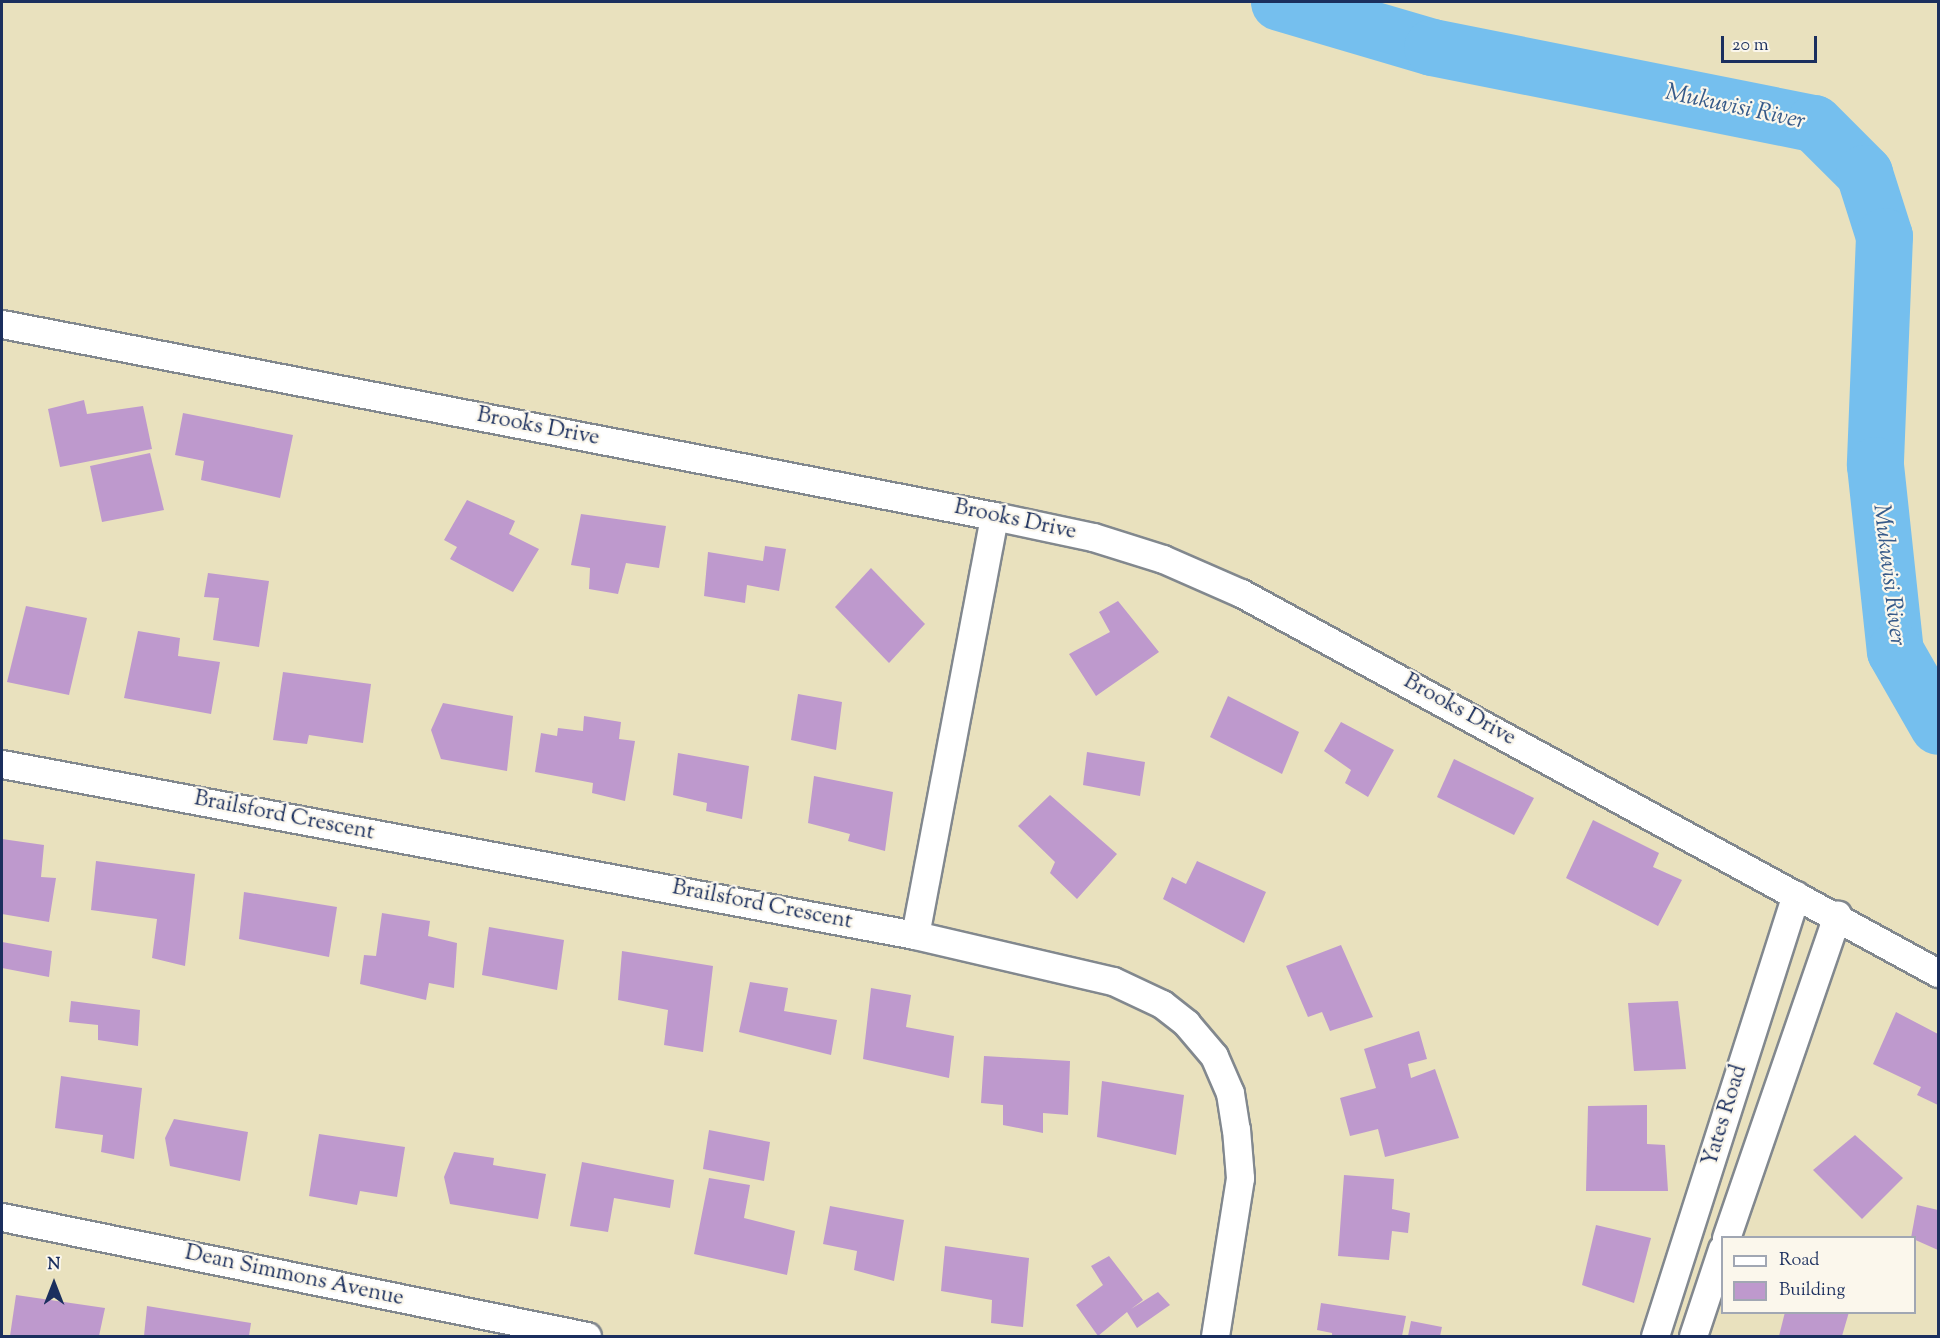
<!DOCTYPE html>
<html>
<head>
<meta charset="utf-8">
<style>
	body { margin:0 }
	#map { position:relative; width:1940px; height:1338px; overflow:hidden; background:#e9e1be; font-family:"Sorts Mill Goudy",serif }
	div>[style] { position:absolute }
	.river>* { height:57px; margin:-28.5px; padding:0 28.5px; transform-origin:28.5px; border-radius:28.5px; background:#75bfee }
	.building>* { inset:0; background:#be99cd }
	.roads { filter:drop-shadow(2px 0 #82888e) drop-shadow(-2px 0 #82888e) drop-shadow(0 2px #82888e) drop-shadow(0 -2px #82888e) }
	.street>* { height:27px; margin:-13.5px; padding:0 13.5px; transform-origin:13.5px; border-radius:13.5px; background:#fff }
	span { translate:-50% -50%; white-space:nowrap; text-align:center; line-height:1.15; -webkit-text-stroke:4.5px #fbf7ec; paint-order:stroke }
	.street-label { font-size:22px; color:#1b2f5e }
	.water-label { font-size:24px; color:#365a89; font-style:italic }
	.frame { position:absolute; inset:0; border:3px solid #1b2f5e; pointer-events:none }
	.legend { position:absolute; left:1721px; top:1236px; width:195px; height:78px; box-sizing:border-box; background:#fbf7ec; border:2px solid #a1a7b3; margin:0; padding:8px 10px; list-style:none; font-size:18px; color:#1b2f5e }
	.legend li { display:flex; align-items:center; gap:12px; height:30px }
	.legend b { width:30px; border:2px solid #a1a7b3 }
	.north { position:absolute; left:24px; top:1254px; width:60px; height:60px; -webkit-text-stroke:4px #fbf7ec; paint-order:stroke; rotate:0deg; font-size:16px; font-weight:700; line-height:24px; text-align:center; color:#1b2f5e }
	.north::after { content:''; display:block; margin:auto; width:21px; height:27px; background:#1b2f5e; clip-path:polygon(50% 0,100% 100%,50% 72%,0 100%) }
	.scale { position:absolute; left:1721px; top:36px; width:96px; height:27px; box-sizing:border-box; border:3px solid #1b2f5e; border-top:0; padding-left:8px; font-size:18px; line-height:21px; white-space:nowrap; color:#1b2f5e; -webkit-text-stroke:4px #fbf7ec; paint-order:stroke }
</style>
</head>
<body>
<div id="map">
	<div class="river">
		<i style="left:1279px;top:2px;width:159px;rotate:16.4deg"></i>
		<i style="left:1432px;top:47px;width:389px;rotate:11.3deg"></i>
		<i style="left:1814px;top:123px;width:71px;rotate:45deg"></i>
		<i style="left:1864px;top:173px;width:66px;rotate:72.4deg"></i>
		<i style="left:1884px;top:236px;width:229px;rotate:92.3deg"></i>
		<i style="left:1875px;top:465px;width:187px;rotate:83.9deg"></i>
		<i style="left:1895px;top:651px;width:86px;rotate:60.2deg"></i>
	</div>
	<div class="building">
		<i style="clip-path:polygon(84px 400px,87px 414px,143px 406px,152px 449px,60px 467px,48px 409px)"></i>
		<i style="clip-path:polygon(183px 413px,293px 435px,280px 498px,201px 480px,204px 461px,175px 455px)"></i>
		<i style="clip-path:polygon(150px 453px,164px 510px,102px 522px,90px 466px)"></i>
		<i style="clip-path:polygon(467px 500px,515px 521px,509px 534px,539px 549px,513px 592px,450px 559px,457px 547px,444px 540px)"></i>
		<i style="clip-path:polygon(581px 514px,666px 526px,659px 568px,626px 563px,618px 594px,589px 589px,590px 568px,571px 565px)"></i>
		<i style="clip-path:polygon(765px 546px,786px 549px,779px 591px,747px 585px,745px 603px,704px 596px,708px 552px,763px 561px)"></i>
		<i style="clip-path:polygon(871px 568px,925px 624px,889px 663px,835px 607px)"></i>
		<i style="clip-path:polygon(208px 573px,269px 581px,259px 647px,213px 640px,219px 598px,204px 597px)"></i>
		<i style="clip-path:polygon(1118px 601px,1159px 652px,1096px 696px,1069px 654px,1110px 632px,1099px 612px)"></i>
		<i style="clip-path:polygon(26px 606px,87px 618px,69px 695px,7px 682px)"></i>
		<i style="clip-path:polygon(138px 631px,180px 638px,178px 656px,220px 662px,211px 714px,124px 698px)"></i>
		<i style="clip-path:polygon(283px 672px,371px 684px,363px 743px,309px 735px,307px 744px,273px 740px)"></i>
		<i style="clip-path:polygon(798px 694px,842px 702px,836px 750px,791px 740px)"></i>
		<i style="clip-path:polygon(1228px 696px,1299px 732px,1282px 774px,1210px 737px)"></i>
		<i style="clip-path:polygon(443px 703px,513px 716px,507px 771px,441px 759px,431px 730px)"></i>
		<i style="clip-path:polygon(584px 716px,621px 722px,619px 739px,635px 741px,625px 801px,592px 793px,593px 783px,535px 772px,541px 733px,557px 736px,558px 728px,583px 731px)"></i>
		<i style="clip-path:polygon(1341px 722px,1394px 750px,1368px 797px,1345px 783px,1351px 770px,1324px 751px)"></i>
		<i style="clip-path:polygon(1087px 752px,1145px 762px,1140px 796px,1083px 785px)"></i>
		<i style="clip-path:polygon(678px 753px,749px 766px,742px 819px,706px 811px,707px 803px,673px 795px)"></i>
		<i style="clip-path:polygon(1454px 759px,1534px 798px,1514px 835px,1437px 797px)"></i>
		<i style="clip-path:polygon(814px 776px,893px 792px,885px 851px,848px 841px,850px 834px,808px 823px)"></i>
		<i style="clip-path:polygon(1050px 795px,1117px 854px,1077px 899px,1050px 873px,1055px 862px,1018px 826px)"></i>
		<i style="clip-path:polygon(1593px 820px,1659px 853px,1653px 867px,1682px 880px,1658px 926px,1566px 878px)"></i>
		<i style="clip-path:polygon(2px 839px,44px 845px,41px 877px,56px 878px,49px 922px,2px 914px)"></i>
		<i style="clip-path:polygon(96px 861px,195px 874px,185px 966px,152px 958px,157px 919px,91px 910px)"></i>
		<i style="clip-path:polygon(1197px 861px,1266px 892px,1244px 943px,1163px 899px,1172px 877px,1186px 884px)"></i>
		<i style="clip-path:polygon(244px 892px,337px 907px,329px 957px,239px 939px)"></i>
		<i style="clip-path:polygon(382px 913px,430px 921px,428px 936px,457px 943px,454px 988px,429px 983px,426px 1000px,360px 984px,364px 955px,376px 956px)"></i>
		<i style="clip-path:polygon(489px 927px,564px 940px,557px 990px,482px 975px)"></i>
		<i style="clip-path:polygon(2px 942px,52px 951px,49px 977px,2px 968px)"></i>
		<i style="clip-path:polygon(1341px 945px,1373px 1017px,1330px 1031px,1322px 1012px,1308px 1017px,1286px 966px)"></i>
		<i style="clip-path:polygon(622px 951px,713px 966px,703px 1052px,664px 1045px,668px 1010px,618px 1000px)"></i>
		<i style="clip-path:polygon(750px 982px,788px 988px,784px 1011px,837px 1020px,831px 1055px,739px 1032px)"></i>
		<i style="clip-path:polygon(871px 988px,911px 995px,906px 1027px,954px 1036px,949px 1078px,863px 1059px)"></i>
		<i style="clip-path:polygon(71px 1001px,140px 1010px,138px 1046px,98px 1040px,98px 1025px,69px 1022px)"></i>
		<i style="clip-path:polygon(1678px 1001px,1686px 1069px,1634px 1071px,1628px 1003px)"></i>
		<i style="clip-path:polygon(1896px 1012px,1938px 1034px,1938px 1105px,1917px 1095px,1921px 1087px,1873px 1064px)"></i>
		<i style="clip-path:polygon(1419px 1031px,1427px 1059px,1408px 1064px,1411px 1078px,1435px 1069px,1459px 1138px,1385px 1157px,1378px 1129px,1350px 1136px,1340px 1098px,1376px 1088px,1364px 1049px)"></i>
		<i style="clip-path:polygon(984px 1056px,1070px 1061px,1068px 1115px,1043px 1113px,1043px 1133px,1003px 1125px,1003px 1105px,981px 1103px)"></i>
		<i style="clip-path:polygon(61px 1076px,142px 1088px,134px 1159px,101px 1152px,103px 1135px,55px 1128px)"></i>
		<i style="clip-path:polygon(1102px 1081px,1184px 1095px,1176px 1155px,1097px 1137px)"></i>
		<i style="clip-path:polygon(1647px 1105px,1647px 1144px,1665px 1145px,1668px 1191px,1586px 1191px,1588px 1106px)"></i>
		<i style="clip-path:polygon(174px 1119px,248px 1132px,240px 1181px,170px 1166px,165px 1138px)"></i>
		<i style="clip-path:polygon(709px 1130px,770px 1142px,764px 1181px,703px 1169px)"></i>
		<i style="clip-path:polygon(319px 1134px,405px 1147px,397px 1197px,360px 1191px,357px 1205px,309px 1196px)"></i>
		<i style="clip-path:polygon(1855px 1135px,1903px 1178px,1862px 1219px,1813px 1170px)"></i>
		<i style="clip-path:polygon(454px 1152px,494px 1158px,493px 1165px,546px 1174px,538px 1219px,450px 1204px,444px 1177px)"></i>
		<i style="clip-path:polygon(582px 1162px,674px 1180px,670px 1208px,614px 1198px,608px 1232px,570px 1226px)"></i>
		<i style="clip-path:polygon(1344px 1175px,1394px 1179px,1392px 1209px,1410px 1213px,1408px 1233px,1392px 1231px,1389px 1260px,1338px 1256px)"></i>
		<i style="clip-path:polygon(709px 1178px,750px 1185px,744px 1218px,795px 1231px,787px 1275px,694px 1254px)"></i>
		<i style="clip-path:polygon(1917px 1205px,1938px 1210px,1938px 1250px,1911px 1238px)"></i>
		<i style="clip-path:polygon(830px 1206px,904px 1220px,894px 1281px,854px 1270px,857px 1251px,823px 1244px)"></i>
		<i style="clip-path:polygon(1596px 1225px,1651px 1238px,1634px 1303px,1582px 1285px)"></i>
		<i style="clip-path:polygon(945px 1246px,1029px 1258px,1023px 1327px,991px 1323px,992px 1300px,941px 1291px)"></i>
		<i style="clip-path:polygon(1109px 1256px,1143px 1300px,1131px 1309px,1158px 1292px,1170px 1305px,1137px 1328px,1127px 1312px,1098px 1336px,1076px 1305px,1103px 1285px,1091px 1266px)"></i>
		<i style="clip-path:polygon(16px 1295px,105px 1308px,99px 1336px,10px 1336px)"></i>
		<i style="clip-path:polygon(1321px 1303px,1406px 1316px,1402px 1336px,1332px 1336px,1332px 1333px,1317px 1330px)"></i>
		<i style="clip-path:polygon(147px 1306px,251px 1323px,249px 1336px,144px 1336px)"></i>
		<i style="clip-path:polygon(1785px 1312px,1849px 1312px,1842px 1336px,1779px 1336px)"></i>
		<i style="clip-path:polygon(1411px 1321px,1442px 1327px,1440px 1336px,1408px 1336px)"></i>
	</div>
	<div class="roads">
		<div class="street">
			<i style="left:2px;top:324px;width:1010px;rotate:10.95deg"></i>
			<i style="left:994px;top:516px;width:101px;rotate:12deg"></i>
			<i style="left:1093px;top:537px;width:73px;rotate:17.4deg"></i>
			<i style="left:1163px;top:559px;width:85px;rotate:23.6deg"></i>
			<i style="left:1241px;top:593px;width:794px;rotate:28.6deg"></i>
			<i style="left:2px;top:764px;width:929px;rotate:10.61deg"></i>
			<i style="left:915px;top:935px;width:203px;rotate:13.1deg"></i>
			<i style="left:1113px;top:981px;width:54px;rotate:25.1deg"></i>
			<i style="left:1162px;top:1004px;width:31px;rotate:38deg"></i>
			<i style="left:1186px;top:1023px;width:43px;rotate:49.7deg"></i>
			<i style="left:1214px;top:1056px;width:40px;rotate:66.6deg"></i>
			<i style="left:1230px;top:1093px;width:36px;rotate:81deg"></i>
			<i style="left:1236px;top:1129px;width:49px;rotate:85.3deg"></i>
			<i style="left:1240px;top:1178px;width:160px;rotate:99deg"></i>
			<i style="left:915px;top:935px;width:426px;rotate:-79.3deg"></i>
			<i style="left:2px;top:1217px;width:597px;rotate:11.5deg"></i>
			<i style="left:1726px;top:1238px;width:342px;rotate:-71deg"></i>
			<i style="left:1655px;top:1336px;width:463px;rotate:-72.3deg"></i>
			<i style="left:1693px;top:1336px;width:92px;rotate:-71.6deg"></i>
		</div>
	</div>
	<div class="street-label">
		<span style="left:538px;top:428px;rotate:11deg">Brooks Drive</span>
		<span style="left:1015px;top:521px;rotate:12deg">Brooks Drive</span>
		<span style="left:1459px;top:711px;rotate:29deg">Brooks Drive</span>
		<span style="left:284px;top:817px;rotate:11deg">Brailsford Crescent</span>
		<span style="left:762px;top:906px;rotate:11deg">Brailsford Crescent</span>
		<span style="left:1726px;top:1116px;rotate:-73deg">Yates Road</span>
		<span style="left:294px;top:1277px;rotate:12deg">Dean Simmons Avenue</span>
	</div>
	<div class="water-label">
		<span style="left:1735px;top:108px;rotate:12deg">Mukuvisi River</span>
		<span style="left:1888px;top:575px;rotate:83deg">Mukuvisi River</span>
	</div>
	<div class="frame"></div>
	<ul class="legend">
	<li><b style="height:8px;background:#fff"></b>Road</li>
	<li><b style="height:16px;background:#be99cd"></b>Building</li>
	</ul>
	<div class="north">N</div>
	<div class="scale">20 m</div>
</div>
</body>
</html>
